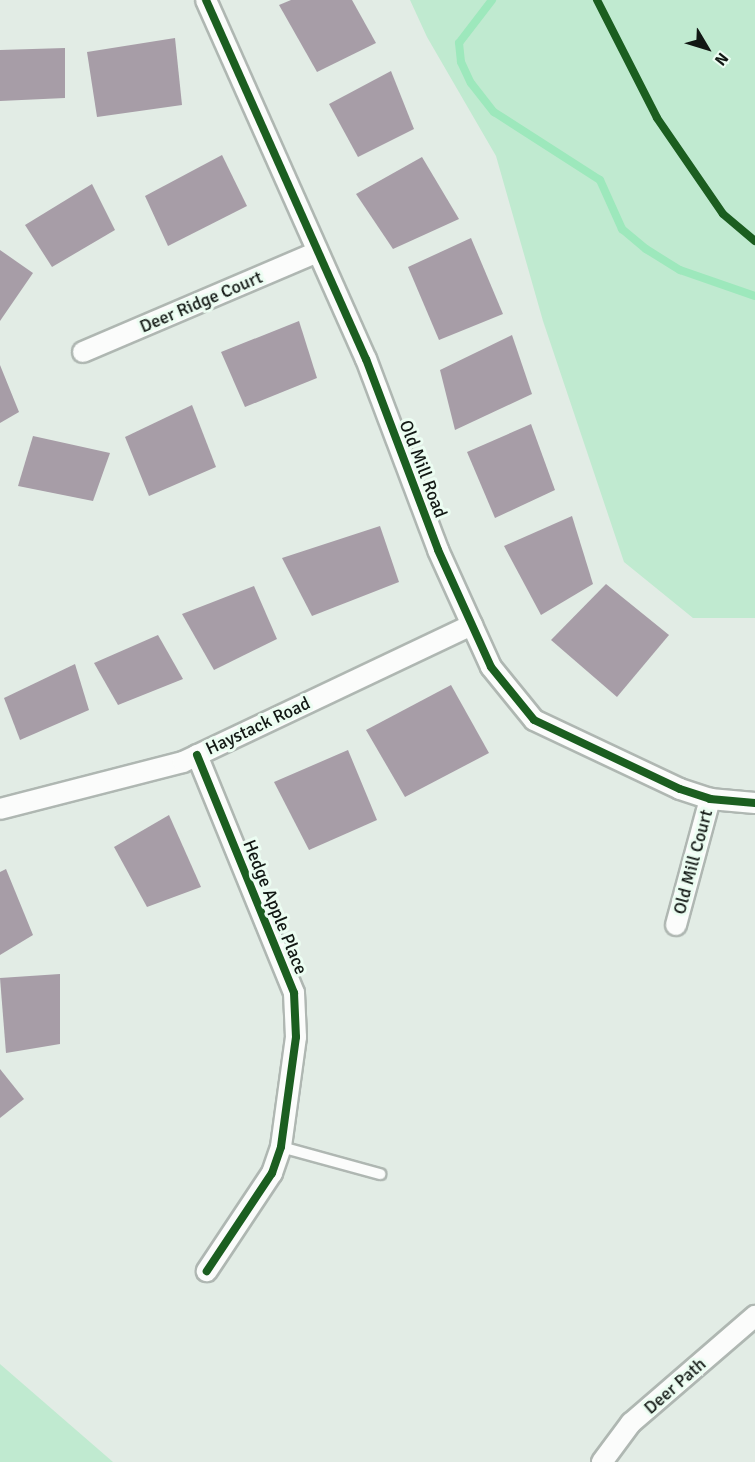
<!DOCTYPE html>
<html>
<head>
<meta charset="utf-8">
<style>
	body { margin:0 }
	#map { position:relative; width:755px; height:1462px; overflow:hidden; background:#e2ece5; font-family:Signika,sans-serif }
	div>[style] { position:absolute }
	.green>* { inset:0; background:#c0ead0 }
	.stream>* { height:8px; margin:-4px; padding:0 4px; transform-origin:4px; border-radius:4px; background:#9de8bc }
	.building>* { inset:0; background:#a79da7 }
	.roads { filter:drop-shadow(2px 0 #afb7b2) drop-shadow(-2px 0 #afb7b2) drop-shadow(0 2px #afb7b2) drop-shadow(0 -2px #afb7b2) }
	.service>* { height:10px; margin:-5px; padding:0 5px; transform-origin:5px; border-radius:5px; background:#fbfcfb }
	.minor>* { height:20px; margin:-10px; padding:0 10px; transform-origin:10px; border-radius:10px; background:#fbfcfb }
	.cycleway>* { height:8px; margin:-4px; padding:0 4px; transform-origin:4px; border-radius:4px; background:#1b5e20 }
	span { translate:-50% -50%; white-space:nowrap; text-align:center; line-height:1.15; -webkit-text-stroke:6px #ecfdf2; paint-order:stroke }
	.street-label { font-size:18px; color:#121814 }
	.north { position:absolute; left:677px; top:18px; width:60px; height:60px; -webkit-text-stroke:4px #ecfdf2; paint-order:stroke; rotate:128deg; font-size:16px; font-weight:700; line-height:24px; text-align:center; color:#121814 }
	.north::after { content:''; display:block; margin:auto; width:21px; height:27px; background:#121814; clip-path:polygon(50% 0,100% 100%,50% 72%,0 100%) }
</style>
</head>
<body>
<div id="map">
	<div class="green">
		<i style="clip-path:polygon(410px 0,755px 0,755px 618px,693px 618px,624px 562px,543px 321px,496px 156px,427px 37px)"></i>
		<i style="clip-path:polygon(0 1364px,113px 1462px,0 1462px)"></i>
	</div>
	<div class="stream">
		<i style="left:492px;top:0;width:54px;rotate:127.5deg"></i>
		<i style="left:459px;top:43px;width:19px;rotate:84deg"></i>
		<i style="left:461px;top:62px;width:23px;rotate:65deg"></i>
		<i style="left:471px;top:83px;width:37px;rotate:52deg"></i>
		<i style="left:494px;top:112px;width:126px;rotate:32.7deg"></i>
		<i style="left:600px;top:180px;width:54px;rotate:65.8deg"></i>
		<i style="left:622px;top:229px;width:31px;rotate:40deg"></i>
		<i style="left:646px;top:249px;width:40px;rotate:32deg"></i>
		<i style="left:680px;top:270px;width:79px;rotate:19.1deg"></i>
	</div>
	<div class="building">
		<i style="clip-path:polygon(291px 0,352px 0,376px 43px,317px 72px,279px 5px)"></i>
		<i style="clip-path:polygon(175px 38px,182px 105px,97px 117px,87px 52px)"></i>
		<i style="clip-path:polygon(65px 48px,65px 98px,0 101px,0 50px)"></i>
		<i style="clip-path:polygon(391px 71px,414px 129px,358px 157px,329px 104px)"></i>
		<i style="clip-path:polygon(222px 155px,247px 206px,168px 246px,145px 196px)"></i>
		<i style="clip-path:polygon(422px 157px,459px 219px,393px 249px,356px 194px)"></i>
		<i style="clip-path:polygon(92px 184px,115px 230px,52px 267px,25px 225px)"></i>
		<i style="clip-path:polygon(471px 238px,503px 314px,439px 340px,408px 267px)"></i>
		<i style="clip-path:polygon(0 250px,33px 273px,0 321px)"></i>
		<i style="clip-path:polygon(299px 321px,317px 378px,245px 407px,221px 352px)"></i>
		<i style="clip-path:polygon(512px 335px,532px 394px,455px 430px,440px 370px)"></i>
		<i style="clip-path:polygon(0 365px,19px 412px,0 423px)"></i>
		<i style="clip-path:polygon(192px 405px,216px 467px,149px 496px,125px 437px)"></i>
		<i style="clip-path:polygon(531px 424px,555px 490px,495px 518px,467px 452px)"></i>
		<i style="clip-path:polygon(33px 436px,110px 453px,93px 501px,18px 486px)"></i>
		<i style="clip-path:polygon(572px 516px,593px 584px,541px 615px,504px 546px)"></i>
		<i style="clip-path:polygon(380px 526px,399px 582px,312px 616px,282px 558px)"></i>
		<i style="clip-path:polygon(606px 584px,669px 635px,617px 697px,551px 640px)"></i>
		<i style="clip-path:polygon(254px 586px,277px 639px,214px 670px,182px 614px)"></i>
		<i style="clip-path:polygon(158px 635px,183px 679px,118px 705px,94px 663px)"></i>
		<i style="clip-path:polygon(75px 664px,89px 710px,20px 740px,4px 698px)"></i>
		<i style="clip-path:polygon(451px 685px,489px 753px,405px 797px,366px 730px)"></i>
		<i style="clip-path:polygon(348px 750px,377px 820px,309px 850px,274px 782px)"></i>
		<i style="clip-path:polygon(169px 815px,201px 887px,147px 907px,114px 847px)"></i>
		<i style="clip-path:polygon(6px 869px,33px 935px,0 955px,0 872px)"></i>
		<i style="clip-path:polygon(60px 974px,60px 1044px,6px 1053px,0 978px)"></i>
		<i style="clip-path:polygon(0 1069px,24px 1099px,0 1118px)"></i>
	</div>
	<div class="roads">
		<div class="service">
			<i style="left:281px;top:1147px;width:103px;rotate:15.3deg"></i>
		</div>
		<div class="minor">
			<i style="left:206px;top:0;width:393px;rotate:66deg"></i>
			<i style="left:366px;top:359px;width:204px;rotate:69.3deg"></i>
			<i style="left:438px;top:550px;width:128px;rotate:65.6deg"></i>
			<i style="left:491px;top:667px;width:68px;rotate:50.9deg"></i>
			<i style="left:534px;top:720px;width:161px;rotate:25.3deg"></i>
			<i style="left:680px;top:789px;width:32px;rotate:18deg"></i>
			<i style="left:710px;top:799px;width:45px;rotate:5.1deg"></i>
			<i style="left:83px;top:352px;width:255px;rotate:-23.1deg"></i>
			<i style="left:197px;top:755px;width:257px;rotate:67.8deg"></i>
			<i style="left:294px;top:993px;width:44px;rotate:87.4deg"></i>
			<i style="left:296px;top:1037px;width:111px;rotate:97.8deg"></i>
			<i style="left:281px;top:1147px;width:28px;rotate:109deg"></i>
			<i style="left:272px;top:1173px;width:118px;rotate:123.6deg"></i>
			<i style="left:0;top:809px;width:189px;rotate:-14.4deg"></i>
			<i style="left:183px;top:762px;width:320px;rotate:-25.4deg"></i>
			<i style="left:676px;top:925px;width:131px;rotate:-74.9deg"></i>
			<i style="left:602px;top:1462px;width:49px;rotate:-53.4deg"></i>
			<i style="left:631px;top:1423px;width:164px;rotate:-40.8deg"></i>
		</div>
	</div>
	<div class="cycleway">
		<i style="left:206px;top:0;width:393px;rotate:66deg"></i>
		<i style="left:366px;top:359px;width:204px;rotate:69.3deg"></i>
		<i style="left:438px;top:550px;width:128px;rotate:65.6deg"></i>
		<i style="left:491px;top:667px;width:68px;rotate:50.9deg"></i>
		<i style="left:534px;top:720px;width:161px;rotate:25.3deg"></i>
		<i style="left:680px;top:789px;width:32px;rotate:18deg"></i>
		<i style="left:710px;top:799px;width:45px;rotate:5.1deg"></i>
		<i style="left:597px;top:0;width:132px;rotate:63deg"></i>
		<i style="left:657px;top:118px;width:116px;rotate:55.5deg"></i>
		<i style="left:723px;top:214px;width:42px;rotate:40.2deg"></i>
		<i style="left:197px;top:755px;width:257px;rotate:67.8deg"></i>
		<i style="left:294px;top:993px;width:44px;rotate:87.4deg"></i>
		<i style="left:296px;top:1037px;width:111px;rotate:97.8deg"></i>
		<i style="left:281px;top:1147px;width:28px;rotate:109deg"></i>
		<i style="left:272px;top:1173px;width:118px;rotate:123.6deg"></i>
	</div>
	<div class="street-label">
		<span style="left:201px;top:302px;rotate:-23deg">Deer Ridge Court</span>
		<span style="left:423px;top:469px;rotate:69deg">Old Mill Road</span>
		<span style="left:258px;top:726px;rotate:-25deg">Haystack Road</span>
		<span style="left:693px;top:862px;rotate:-75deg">Old Mill Court</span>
		<span style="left:275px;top:907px;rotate:68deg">Hedge Apple Place</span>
		<span style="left:675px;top:1386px;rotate:-41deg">Deer Path</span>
	</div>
	<div class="north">N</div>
</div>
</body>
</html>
